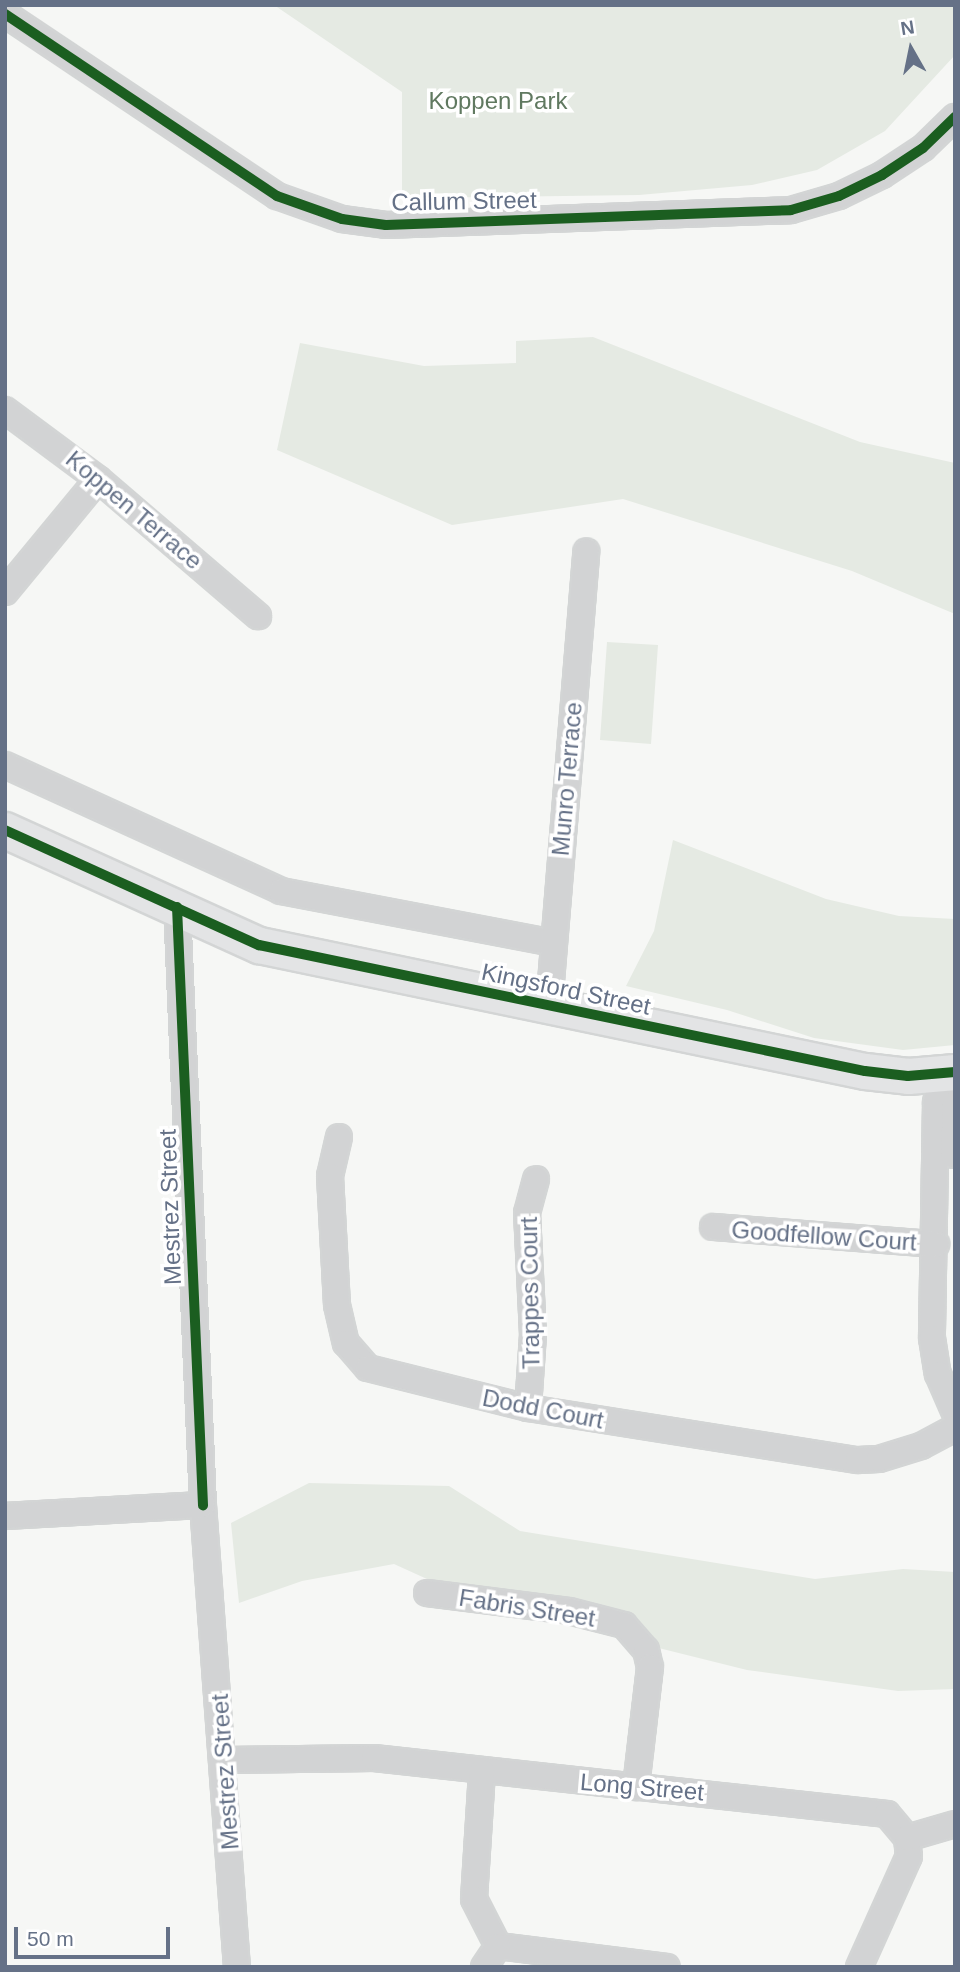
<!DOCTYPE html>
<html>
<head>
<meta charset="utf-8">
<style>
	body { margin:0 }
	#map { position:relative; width:960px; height:1972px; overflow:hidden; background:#f6f7f5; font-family:Arial,sans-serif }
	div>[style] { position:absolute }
	.green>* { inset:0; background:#e5eae3 }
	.roads { filter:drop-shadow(2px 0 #d3d5d5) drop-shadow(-2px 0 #d3d5d5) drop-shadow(0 2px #d3d5d5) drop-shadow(0 -2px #d3d5d5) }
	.street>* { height:24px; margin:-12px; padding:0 12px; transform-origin:12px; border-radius:12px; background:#d2d3d4 }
	.secondary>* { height:35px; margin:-17.5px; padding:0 17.5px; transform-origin:17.5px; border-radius:17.5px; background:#e3e4e5 }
	.cycleway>* { height:10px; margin:-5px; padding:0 5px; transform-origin:5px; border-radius:5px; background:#1b5e20 }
	span { translate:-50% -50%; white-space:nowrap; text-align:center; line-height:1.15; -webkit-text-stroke:7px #fff; paint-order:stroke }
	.park-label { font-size:24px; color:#607960 }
	.street-label { font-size:24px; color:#657187 }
	.frame { position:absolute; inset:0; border:7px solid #657187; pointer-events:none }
	.north { position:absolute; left:876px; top:14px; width:70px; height:70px; -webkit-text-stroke:5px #fff; paint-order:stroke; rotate:351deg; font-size:19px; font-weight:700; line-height:28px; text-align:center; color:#657187 }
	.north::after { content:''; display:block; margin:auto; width:24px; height:32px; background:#657187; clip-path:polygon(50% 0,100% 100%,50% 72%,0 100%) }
	.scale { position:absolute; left:14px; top:1927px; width:156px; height:32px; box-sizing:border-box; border:4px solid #657187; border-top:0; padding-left:9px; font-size:21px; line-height:24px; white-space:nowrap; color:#657187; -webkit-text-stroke:5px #fff; paint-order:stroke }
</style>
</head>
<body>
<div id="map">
	<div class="green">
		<i style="clip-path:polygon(274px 5px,955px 5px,955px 55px,885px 131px,817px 170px,752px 185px,639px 195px,402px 198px,402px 92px)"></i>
		<i style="clip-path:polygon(593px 337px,860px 442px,955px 463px,955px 614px,852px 571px,623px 499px,452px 525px,277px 450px,300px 343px,424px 366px,516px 363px,516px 341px)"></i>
		<i style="clip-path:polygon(607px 642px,658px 645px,651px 744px,600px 740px)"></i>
		<i style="clip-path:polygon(673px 840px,826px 899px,899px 916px,955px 919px,955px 1045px,903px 1050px,814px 1038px,727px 1010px,626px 986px,654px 931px)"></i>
		<i style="clip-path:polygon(309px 1483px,449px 1486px,520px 1531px,815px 1579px,903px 1569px,955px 1572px,955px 1689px,898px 1691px,747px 1670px,482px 1604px,394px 1564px,302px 1581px,239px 1603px,231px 1523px)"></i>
	</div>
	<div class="roads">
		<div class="street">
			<i style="left:5px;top:14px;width:327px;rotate:33.8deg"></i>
			<i style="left:277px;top:196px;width:69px;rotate:19.5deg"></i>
			<i style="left:342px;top:219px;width:44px;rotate:7.8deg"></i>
			<i style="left:386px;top:225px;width:405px;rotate:-2.1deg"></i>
			<i style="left:791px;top:210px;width:50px;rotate:-16.3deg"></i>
			<i style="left:839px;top:196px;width:48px;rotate:-26deg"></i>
			<i style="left:882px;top:175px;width:49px;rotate:-33.4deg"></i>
			<i style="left:923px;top:148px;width:45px;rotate:-44.1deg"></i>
			<i style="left:5px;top:410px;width:116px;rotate:36.6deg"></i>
			<i style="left:98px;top:479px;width:211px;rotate:40.6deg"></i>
			<i style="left:5px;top:592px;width:146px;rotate:-50.5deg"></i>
			<i style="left:5px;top:765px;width:303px;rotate:24.5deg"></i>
			<i style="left:281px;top:891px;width:277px;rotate:10.8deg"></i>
			<i style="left:177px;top:907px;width:599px;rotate:87.51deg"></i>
			<i style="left:203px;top:1505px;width:463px;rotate:85.8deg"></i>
			<i style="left:549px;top:1006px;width:456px;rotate:-85.3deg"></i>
			<i style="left:942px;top:1074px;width:30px;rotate:102deg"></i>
			<i style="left:936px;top:1103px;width:235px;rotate:91deg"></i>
			<i style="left:932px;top:1338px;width:36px;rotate:81deg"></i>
			<i style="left:938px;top:1374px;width:43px;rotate:66.4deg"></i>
			<i style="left:942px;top:1074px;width:32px;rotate:66deg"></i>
			<i style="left:955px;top:1103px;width:52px;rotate:92.2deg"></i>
			<i style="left:339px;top:1137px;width:40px;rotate:103deg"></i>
			<i style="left:330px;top:1176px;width:129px;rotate:86.9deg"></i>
			<i style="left:337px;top:1305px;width:39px;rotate:77deg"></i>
			<i style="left:346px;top:1343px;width:33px;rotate:49deg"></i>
			<i style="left:368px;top:1368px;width:165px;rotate:14deg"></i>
			<i style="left:528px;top:1408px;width:334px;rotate:9deg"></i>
			<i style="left:858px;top:1460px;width:21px;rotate:-3deg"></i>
			<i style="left:879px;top:1459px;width:44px;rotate:-17.2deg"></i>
			<i style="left:921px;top:1446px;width:38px;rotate:-28deg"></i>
			<i style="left:713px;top:1227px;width:224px;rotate:4.4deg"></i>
			<i style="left:528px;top:1408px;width:73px;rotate:-86.1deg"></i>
			<i style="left:533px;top:1335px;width:122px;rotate:-92.8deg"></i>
			<i style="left:527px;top:1213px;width:35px;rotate:-75deg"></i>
			<i style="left:5px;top:1516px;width:198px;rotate:-3.2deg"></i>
			<i style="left:427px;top:1593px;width:143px;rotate:7.2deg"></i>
			<i style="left:569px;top:1611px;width:57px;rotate:14.3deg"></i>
			<i style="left:624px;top:1625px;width:33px;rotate:49deg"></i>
			<i style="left:646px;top:1650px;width:17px;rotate:77deg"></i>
			<i style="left:650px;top:1667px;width:121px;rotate:96.7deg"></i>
			<i style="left:225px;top:1760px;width:149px;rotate:-0.8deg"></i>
			<i style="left:374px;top:1758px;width:516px;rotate:6.23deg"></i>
			<i style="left:887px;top:1814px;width:31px;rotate:50deg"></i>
			<i style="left:907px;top:1838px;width:18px;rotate:84deg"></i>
			<i style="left:909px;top:1856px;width:122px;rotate:114.2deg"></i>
			<i style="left:482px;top:1772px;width:127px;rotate:93.6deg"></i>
			<i style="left:474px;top:1899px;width:53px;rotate:62.9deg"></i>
			<i style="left:907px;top:1838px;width:50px;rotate:-16.3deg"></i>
			<i style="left:498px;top:1946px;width:170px;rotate:7.1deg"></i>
			<i style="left:484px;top:1967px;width:25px;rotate:-56deg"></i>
		</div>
		<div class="secondary">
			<i style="left:5px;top:830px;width:279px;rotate:24.4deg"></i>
			<i style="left:259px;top:945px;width:619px;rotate:11.75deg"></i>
			<i style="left:865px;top:1071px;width:43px;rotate:6.6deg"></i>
			<i style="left:908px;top:1076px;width:47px;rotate:-4.9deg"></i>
		</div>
	</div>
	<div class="cycleway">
		<i style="left:5px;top:14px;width:327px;rotate:33.8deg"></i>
		<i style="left:277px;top:196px;width:69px;rotate:19.5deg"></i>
		<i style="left:342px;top:219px;width:44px;rotate:7.8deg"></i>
		<i style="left:386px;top:225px;width:405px;rotate:-2.1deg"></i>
		<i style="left:791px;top:210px;width:50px;rotate:-16.3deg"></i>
		<i style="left:839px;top:196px;width:48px;rotate:-26deg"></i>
		<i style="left:882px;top:175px;width:49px;rotate:-33.4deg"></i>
		<i style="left:923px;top:148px;width:45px;rotate:-44.1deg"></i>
		<i style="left:5px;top:830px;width:279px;rotate:24.4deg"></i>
		<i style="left:259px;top:945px;width:619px;rotate:11.75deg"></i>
		<i style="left:865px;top:1071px;width:43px;rotate:6.6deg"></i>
		<i style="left:908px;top:1076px;width:47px;rotate:-4.9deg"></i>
		<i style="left:177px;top:907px;width:599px;rotate:87.51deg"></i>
	</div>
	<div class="park-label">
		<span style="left:498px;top:101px">Koppen Park</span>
	</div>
	<div class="street-label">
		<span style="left:464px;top:201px;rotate:-1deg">Callum Street</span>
		<span style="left:134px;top:510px;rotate:40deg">Koppen Terrace</span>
		<span style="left:567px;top:779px;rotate:-85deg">Munro Terrace</span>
		<span style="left:566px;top:989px;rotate:12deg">Kingsford Street</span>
		<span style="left:170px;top:1207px;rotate:-92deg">Mestrez Street</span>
		<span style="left:824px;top:1236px;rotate:4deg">Goodfellow Court</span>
		<span style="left:530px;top:1293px;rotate:-91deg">Trappes Court</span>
		<span style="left:543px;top:1409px;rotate:11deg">Dodd Court</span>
		<span style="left:527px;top:1608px;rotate:9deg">Fabris Street</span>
		<span style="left:225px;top:1772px;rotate:-94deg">Mestrez Street</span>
		<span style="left:642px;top:1787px;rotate:5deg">Long Street</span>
	</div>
	<div class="frame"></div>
	<div class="north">N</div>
	<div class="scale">50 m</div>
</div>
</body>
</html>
